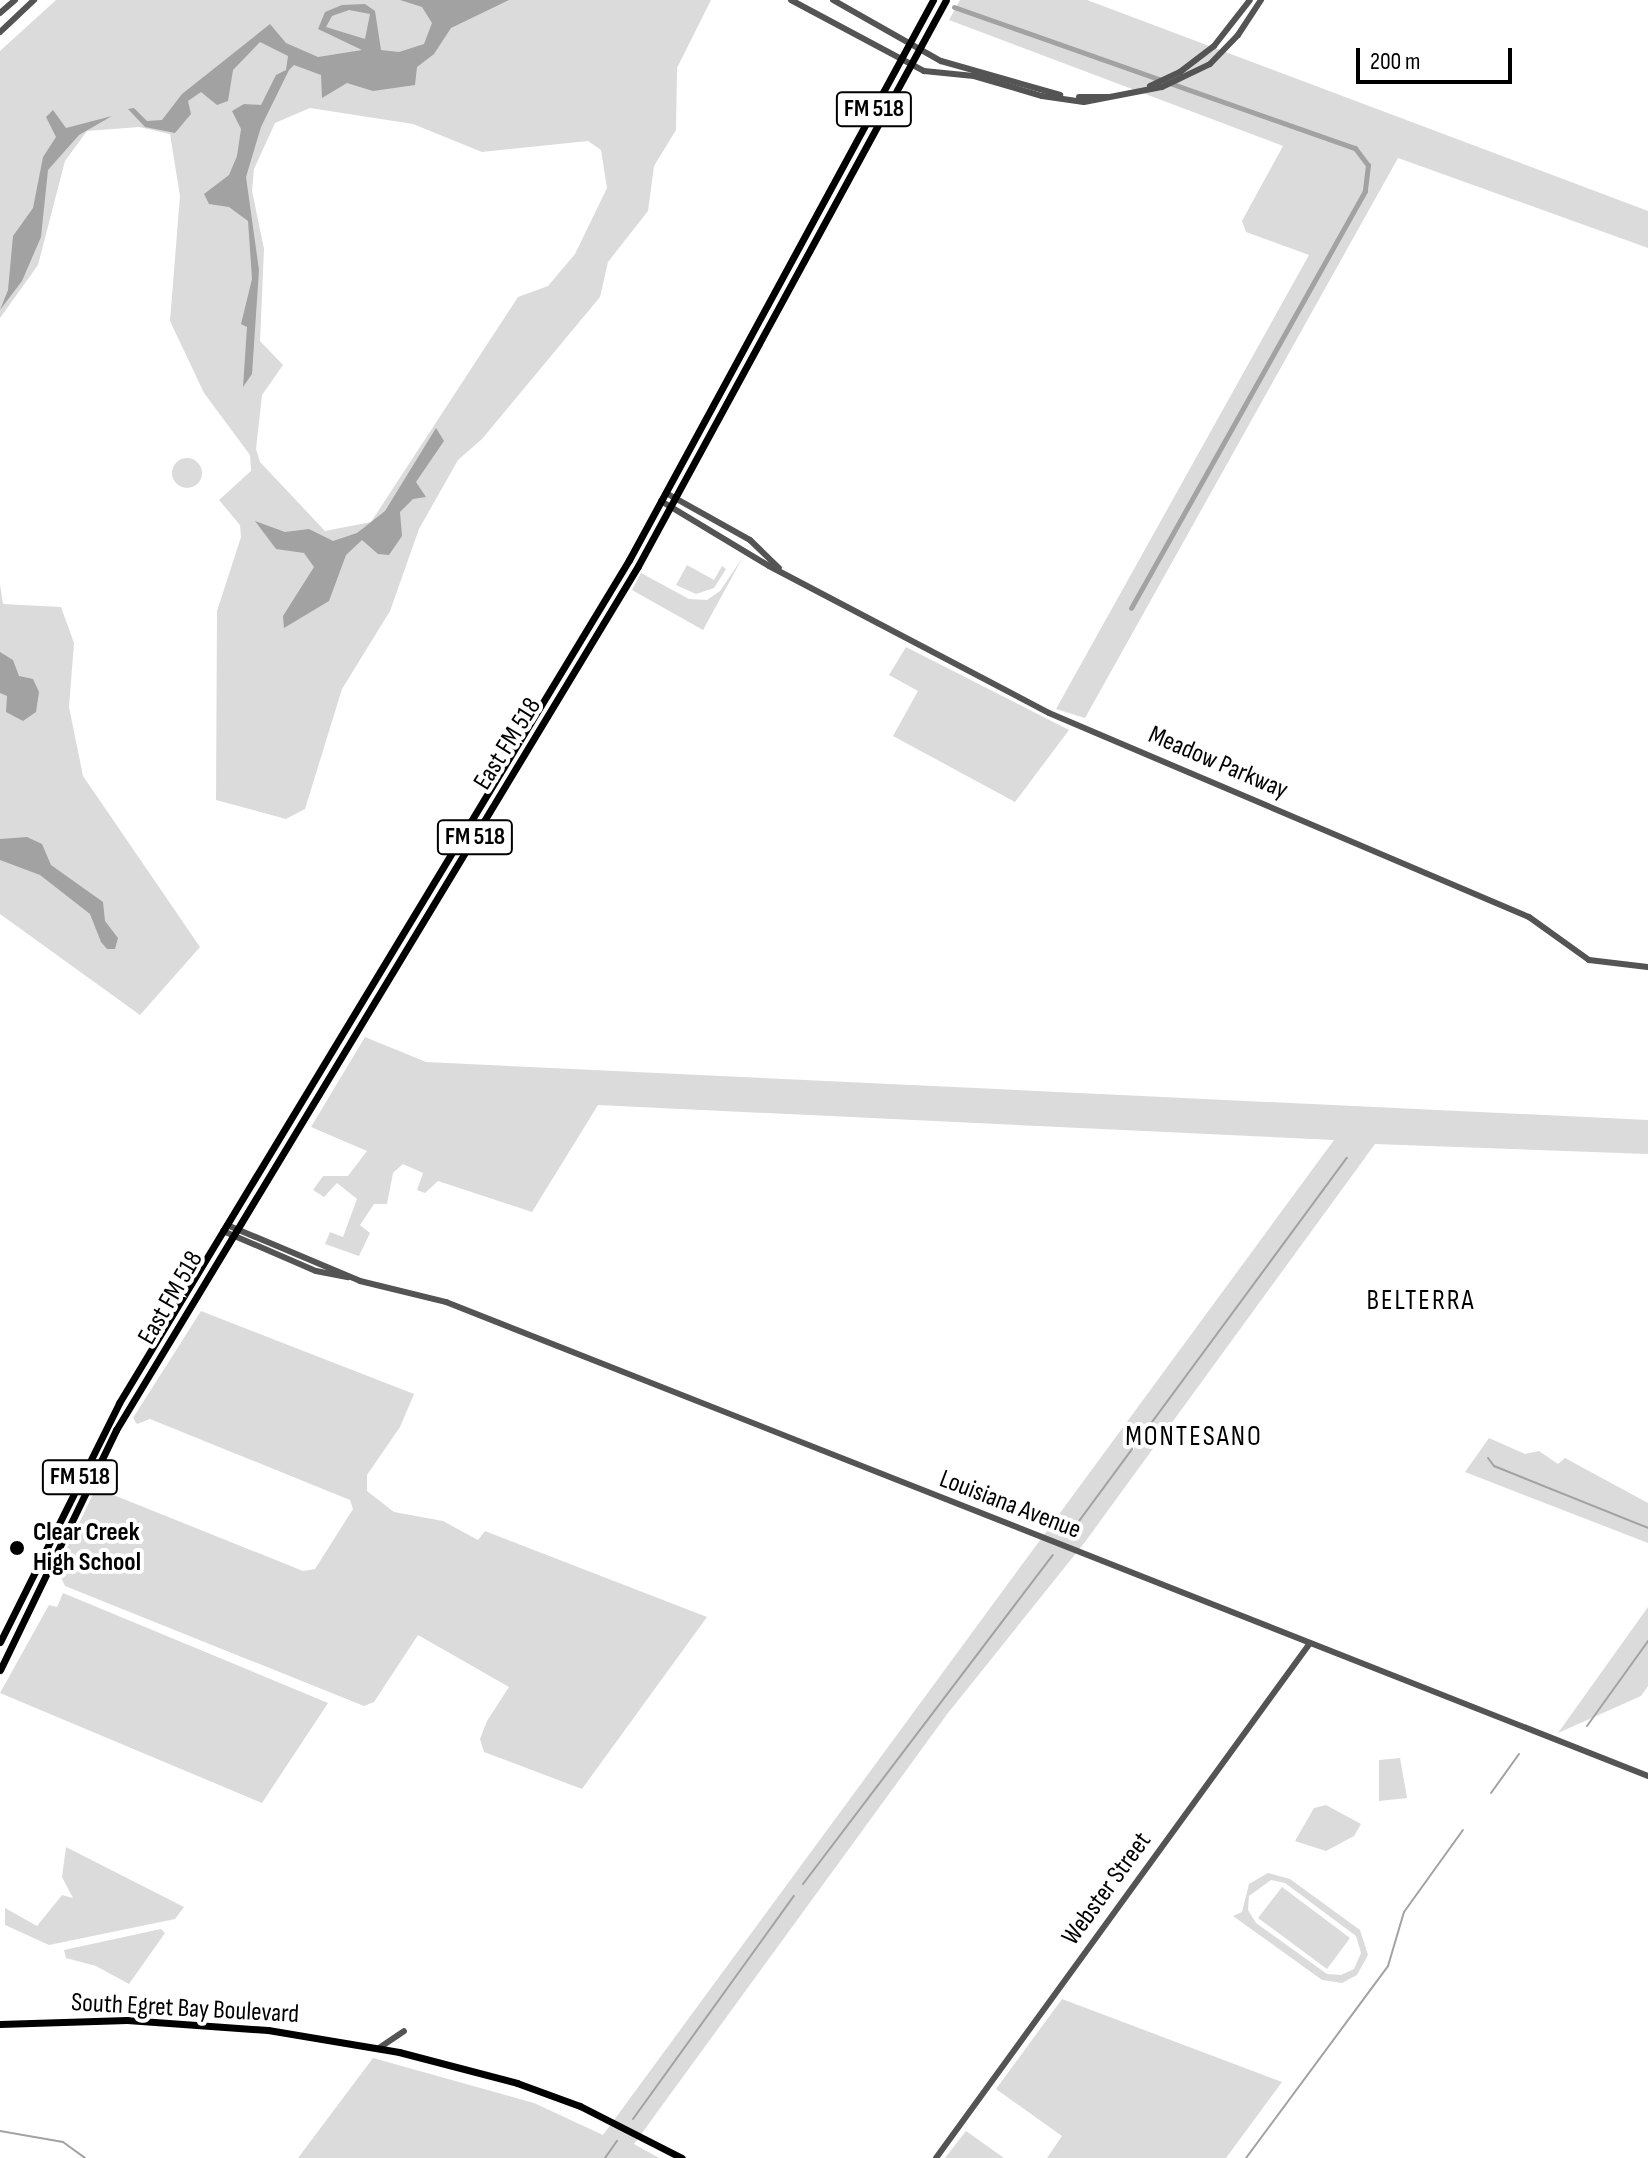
<!DOCTYPE html>
<html>
<head>
<meta charset="utf-8">
<style>
	body { margin:0 }
	#map { position:relative; width:1648px; height:2158px; overflow:hidden; background:#fff; font-family:"Sofia Sans Condensed",sans-serif }
	div>[style] { position:absolute }
	.green>* { inset:0; background:#dbdbdb }
	.round { border-radius:50% }
	.water>* { inset:0; background:#a2a2a2 }
	.stream>* { height:2px; margin:-1px; padding:0 1px; transform-origin:1px; border-radius:1px; background:#a2a2a2 }
	.canal>* { height:5px; margin:-2.5px; padding:0 2.5px; transform-origin:2.5px; border-radius:2.5px; background:#a2a2a2 }
	.minor>* { height:6px; margin:-3px; padding:0 3px; transform-origin:3px; border-radius:3px; background:#545454 }
	.major>* { height:7px; margin:-3.5px; padding:0 3.5px; transform-origin:3.5px; border-radius:3.5px; background:#000 }
	.dots>* { width:22px; height:22px; translate:-50% -50%; box-sizing:border-box; border:4px solid #fff; border-radius:50% }
	span { translate:-50% -50%; white-space:nowrap; text-align:center; line-height:1.15; -webkit-text-stroke:8px #fff; paint-order:stroke }
	.shield-label span { padding:2px 6px; background:#fff; border:2px solid; border-radius:6px; -webkit-text-stroke-width:0 }
	.shield-label { font-size:24px; color:#000; font-weight:700 }
	.street-label { font-size:26px; color:#000 }
	.poi-label { font-size:26px; color:#000; font-weight:700 }
	.left { translate:0 -50%; text-align:left }
	.neighbourhood-label { font-size:28px; color:#000; letter-spacing:2px }
	.scale { position:absolute; left:1356px; top:48px; width:156px; height:36px; box-sizing:border-box; border:4px solid #000; border-top:0; padding-left:10px; font-size:24px; line-height:28px; white-space:nowrap; color:#000; -webkit-text-stroke:6px #fff; paint-order:stroke }
</style>
</head>
<body>
<div id="map">
	<div class="green">
		<i style="clip-path:polygon(evenodd,56px 0,711px 0,677px 68px,676px 130px,654px 166px,648px 211px,608px 262px,600px 297px,482px 439px,458px 460px,419px 529px,390px 611px,342px 689px,305px 809px,286px 819px,216px 800px,217px 611px,241px 537px,240px 525px,219px 500px,251px 471px,250px 455px,204px 393px,170px 321px,180px 196px,170px 134px,139px 127px,87px 131px,65px 161px,38px 265px,0 318px,0 51px,56px 0,310px 108px,413px 124px,482px 152px,588px 141px,601px 150px,607px 188px,575px 254px,548px 286px,518px 297px,371px 522px,325px 531px,260px 462px,256px 449px,262px 395px,283px 365px,260px 341px,264px 249px,252px 191px,254px 169px,275px 123px,310px 108px)"></i>
		<i style="clip-path:polygon(960px 0,1087px 0,1648px 211px,1648px 248px,1398px 158px,1085px 718px,1056px 709px,1309px 255px,1246px 232px,1242px 221px,1283px 146px,949px 20px)"></i>
		<i class="round" style="left:172px;top:458px;width:30px;height:30px"></i>
		<i style="clip-path:polygon(743px 557px,703px 630px,632px 590px,641px 573px,689px 599px,707px 600px,720px 591px)"></i>
		<i style="clip-path:polygon(687px 565px,714px 580px,722px 566px,726px 569px,714px 588px,696px 594px,676px 585px)"></i>
		<i style="clip-path:polygon(0 584px,3px 604px,61px 607px,74px 643px,69px 707px,83px 776px,200px 947px,140px 1015px,0 914px)"></i>
		<i style="clip-path:polygon(906px 647px,1069px 730px,1015px 802px,893px 736px,918px 691px,889px 675px)"></i>
		<i style="clip-path:polygon(365px 1037px,426px 1062px,1648px 1120px,1648px 1154px,1375px 1144px,1085px 1542px,948px 1713px,634px 2144px,659px 2158px,298px 2158px,373px 2058px,534px 2103px,603px 2135px,1334px 1140px,598px 1105px,532px 1212px,438px 1181px,425px 1193px,417px 1190px,423px 1173px,403px 1164px,393px 1173px,387px 1204px,374px 1204px,360px 1225px,370px 1233px,359px 1256px,325px 1244px,330px 1232px,343px 1237px,357px 1199px,337px 1183px,324px 1197px,313px 1190px,323px 1176px,348px 1176px,367px 1151px,311px 1127px)"></i>
		<i style="clip-path:polygon(201px 1311px,414px 1394px,400px 1427px,367px 1475px,367px 1491px,394px 1512px,443px 1521px,478px 1540px,485px 1531px,707px 1617px,582px 1789px,484px 1752px,480px 1739px,487px 1721px,509px 1687px,418px 1635px,374px 1702px,364px 1706px,65px 1586px,57px 1569px,96px 1488px,303px 1571px,315px 1569px,353px 1509px,350px 1500px,150px 1419px,137px 1424px,133px 1418px)"></i>
		<i style="clip-path:polygon(1489px 1438px,1525px 1454px,1539px 1451px,1558px 1464px,1565px 1458px,1648px 1503px,1648px 1543px,1465px 1472px)"></i>
		<i style="clip-path:polygon(63px 1593px,328px 1703px,262px 1803px,0 1693px,49px 1605px,57px 1607px)"></i>
		<i style="clip-path:polygon(1648px 1607px,1648px 1686px,1641px 1696px,1558px 1733px)"></i>
		<i style="clip-path:polygon(1400px 1758px,1407px 1798px,1379px 1801px,1379px 1760px)"></i>
		<i style="clip-path:polygon(1326px 1805px,1361px 1824px,1354px 1836px,1326px 1851px,1295px 1841px,1314px 1808px)"></i>
		<i style="clip-path:polygon(66px 1847px,184px 1907px,175px 1919px,49px 1945px,5px 1925px,5px 1908px,37px 1926px,62px 1895px,73px 1898px,62px 1877px)"></i>
		<i style="clip-path:polygon(evenodd,1268px 1873px,1290px 1879px,1360px 1930px,1368px 1955px,1357px 1975px,1342px 1983px,1322px 1980px,1233px 1916px,1242px 1912px,1249px 1884px,1268px 1873px,1271px 1880px,1285px 1883px,1356px 1936px,1361px 1953px,1354px 1969px,1341px 1975px,1327px 1974px,1256px 1923px,1248px 1910px,1249px 1896px,1271px 1880px)"></i>
		<i style="clip-path:polygon(1282px 1887px,1350px 1938px,1327px 1969px,1258px 1918px)"></i>
		<i style="clip-path:polygon(161px 1929px,165px 1933px,129px 1984px,96px 1966px,66px 1958px,64px 1950px)"></i>
		<i style="clip-path:polygon(1062px 1999px,1282px 2082px,1226px 2158px,1047px 2158px,1062px 2136px,996px 2089px)"></i>
		<i style="clip-path:polygon(966px 2131px,1004px 2158px,945px 2158px)"></i>
	</div>
	<div class="water">
		<i style="clip-path:polygon(evenodd,400px 0,509px 0,451px 28px,434px 54px,417px 67px,415px 85px,373px 91px,347px 83px,322px 98px,321px 75px,294px 65px,289px 70px,261px 127px,246px 177px,259px 270px,252px 374px,243px 387px,247px 327px,241px 324px,252px 279px,248px 221px,229px 207px,209px 204px,204px 194px,229px 175px,237px 156px,241px 129px,232px 111px,244px 104px,261px 105px,276px 75px,286px 70px,288px 56px,260px 42px,233px 70px,228px 101px,217px 105px,201px 92px,188px 101px,191px 114px,175px 133px,145px 127px,128px 109px,134px 108px,147px 121px,162px 120px,182px 94px,270px 24px,286px 43px,318px 57px,362px 50px,318px 29px,325px 12px,342px 5px,365px 4px,375px 11px,381px 50px,399px 52px,424px 44px,432px 23px,422px 7px,400px 0,349px 10px,370px 14px,365px 39px,326px 27px,332px 16px,349px 10px)"></i>
		<i style="clip-path:polygon(53px 110px,66px 128px,112px 116px,79px 135px,48px 170px,41px 237px,22px 281px,0 310px,8px 290px,13px 236px,33px 208px,43px 157px,56px 137px,46px 117px)"></i>
		<i style="clip-path:polygon(436px 428px,444px 441px,416px 482px,426px 497px,413px 499px,400px 512px,402px 536px,389px 555px,378px 554px,362px 540px,346px 555px,329px 601px,284px 628px,283px 616px,314px 567px,304px 553px,276px 549px,255px 521px,285px 532px,309px 529px,333px 541px,357px 533px,385px 511px)"></i>
		<i style="clip-path:polygon(0 652px,13px 660px,19px 676px,33px 679px,39px 692px,36px 712px,23px 721px,6px 712px,7px 696px,0 693px)"></i>
		<i style="clip-path:polygon(27px 837px,42px 844px,51px 865px,103px 902px,105px 921px,118px 938px,115px 949px,107px 949px,101px 942px,90px 914px,40px 875px,0 860px,0 839px)"></i>
	</div>
	<div class="stream">
		<i style="left:1488px;top:1458px;width:10px;rotate:53deg"></i>
		<i style="left:1494px;top:1466px;width:166px;rotate:21.9deg"></i>
		<i style="left:1068px;top:1536px;width:470px;rotate:-53.6deg"></i>
		<i style="left:1587px;top:1726px;width:105px;rotate:-54.3deg"></i>
		<i style="left:1491px;top:1793px;width:48px;rotate:-54.3deg"></i>
		<i style="left:803px;top:1884px;width:413px;rotate:-52.8deg"></i>
		<i style="left:633px;top:2119px;width:275px;rotate:-54.2deg"></i>
		<i style="left:0;top:2131px;width:64px;rotate:9.9deg"></i>
		<i style="left:63px;top:2142px;width:27px;rotate:36deg"></i>
		<i style="left:605px;top:2158px;width:21px;rotate:-55deg"></i>
		<i style="left:1246px;top:2158px;width:239px;rotate:-53.5deg"></i>
		<i style="left:1388px;top:1966px;width:56px;rotate:-73.5deg"></i>
		<i style="left:1404px;top:1912px;width:101px;rotate:-54.3deg"></i>
	</div>
	<div class="canal">
		<i style="left:954px;top:7px;width:425px;rotate:19.4deg"></i>
		<i style="left:1355px;top:148px;width:21px;rotate:53deg"></i>
		<i style="left:1368px;top:165px;width:26px;rotate:97deg"></i>
		<i style="left:1365px;top:191px;width:478px;rotate:119.3deg"></i>
	</div>
	<div class="minor">
		<i style="left:791px;top:0;width:151px;rotate:28.1deg"></i>
		<i style="left:924px;top:71px;width:50px;rotate:5.7deg"></i>
		<i style="left:974px;top:76px;width:71px;rotate:16.4deg"></i>
		<i style="left:1042px;top:96px;width:42px;rotate:8.1deg"></i>
		<i style="left:1084px;top:102px;width:79px;rotate:-10.9deg"></i>
		<i style="left:1162px;top:87px;width:53px;rotate:-25.6deg"></i>
		<i style="left:1210px;top:64px;width:40px;rotate:-46deg"></i>
		<i style="left:1238px;top:35px;width:42px;rotate:-56.7deg"></i>
		<i style="left:833px;top:0;width:124px;rotate:29.5deg"></i>
		<i style="left:941px;top:61px;width:124px;rotate:15.9deg"></i>
		<i style="left:0;top:13px;width:20px;rotate:-41deg"></i>
		<i style="left:0;top:32px;width:47px;rotate:-43.3deg"></i>
		<i style="left:1150px;top:86px;width:33px;rotate:-25deg"></i>
		<i style="left:1180px;top:72px;width:43px;rotate:-37.4deg"></i>
		<i style="left:1214px;top:46px;width:58px;rotate:-52deg"></i>
		<i style="left:1079px;top:97px;width:29px"></i>
		<i style="left:666px;top:493px;width:96px;rotate:29.2deg"></i>
		<i style="left:750px;top:540px;width:40px;rotate:44deg"></i>
		<i style="left:661px;top:501px;width:126px;rotate:31deg"></i>
		<i style="left:769px;top:566px;width:316px;rotate:27.7deg"></i>
		<i style="left:1049px;top:713px;width:522px;rotate:23.03deg"></i>
		<i style="left:1529px;top:917px;width:74px;rotate:35.6deg"></i>
		<i style="left:1589px;top:960px;width:59px;rotate:6.8deg"></i>
		<i style="left:227px;top:1225px;width:144px;rotate:22.8deg"></i>
		<i style="left:360px;top:1281px;width:89px;rotate:13.7deg"></i>
		<i style="left:446px;top:1302px;width:1292px;rotate:21.52deg"></i>
		<i style="left:223px;top:1231px;width:101px;rotate:23.3deg"></i>
		<i style="left:316px;top:1271px;width:33px;rotate:11deg"></i>
		<i style="left:379px;top:2048px;width:30px;rotate:-34deg"></i>
		<i style="left:936px;top:2158px;width:636px;rotate:-54.01deg"></i>
	</div>
	<div class="major">
		<i style="left:0;top:1642px;width:267px;rotate:-63.5deg"></i>
		<i style="left:119px;top:1403px;width:985px;rotate:-58.83deg"></i>
		<i style="left:629px;top:560px;width:637px;rotate:-61.5deg"></i>
		<i style="left:0;top:1670px;width:267px;rotate:-64.2deg"></i>
		<i style="left:116px;top:1430px;width:1009px;rotate:-58.86deg"></i>
		<i style="left:638px;top:566px;width:644px;rotate:-61.45deg"></i>
		<i style="left:0;top:2024px;width:127px;rotate:-1.8deg"></i>
		<i style="left:127px;top:2020px;width:141px;rotate:4.1deg"></i>
		<i style="left:268px;top:2030px;width:133px;rotate:9.5deg"></i>
		<i style="left:399px;top:2052px;width:122px;rotate:14.7deg"></i>
		<i style="left:517px;top:2083px;width:67px;rotate:20.1deg"></i>
		<i style="left:580px;top:2106px;width:114px;rotate:27deg"></i>
	</div>
	<div class="dots">
		<i style="left:17px;top:1548px;background:#000"></i>
	</div>
	<div class="shield-label">
		<span style="left:874px;top:109px">FM 518</span>
		<span style="left:475px;top:837px">FM 518</span>
		<span style="left:80px;top:1477px">FM 518</span>
	</div>
	<div class="street-label">
		<span style="left:508px;top:744px;rotate:-58deg">East FM 518</span>
		<span style="left:1218px;top:763px;rotate:23deg">Meadow Parkway</span>
		<span style="left:171px;top:1298px;rotate:-60deg">East FM 518</span>
		<span style="left:1010px;top:1505px;rotate:21deg">Louisiana Avenue</span>
		<span style="left:1107px;top:1889px;rotate:-54deg">Webster Street</span>
		<span style="left:185px;top:2009px;rotate:3deg">South Egret Bay Boulevard</span>
	</div>
	<div class="poi-label">
		<span class="left" style="left:33px;top:1548px">Clear Creek<br>High School</span>
	</div>
	<div class="neighbourhood-label">
		<span style="left:1421px;top:1301px">BELTERRA</span>
		<span style="left:1194px;top:1437px">MONTESANO</span>
	</div>
	<div class="scale">200 m</div>
</div>
</body>
</html>
